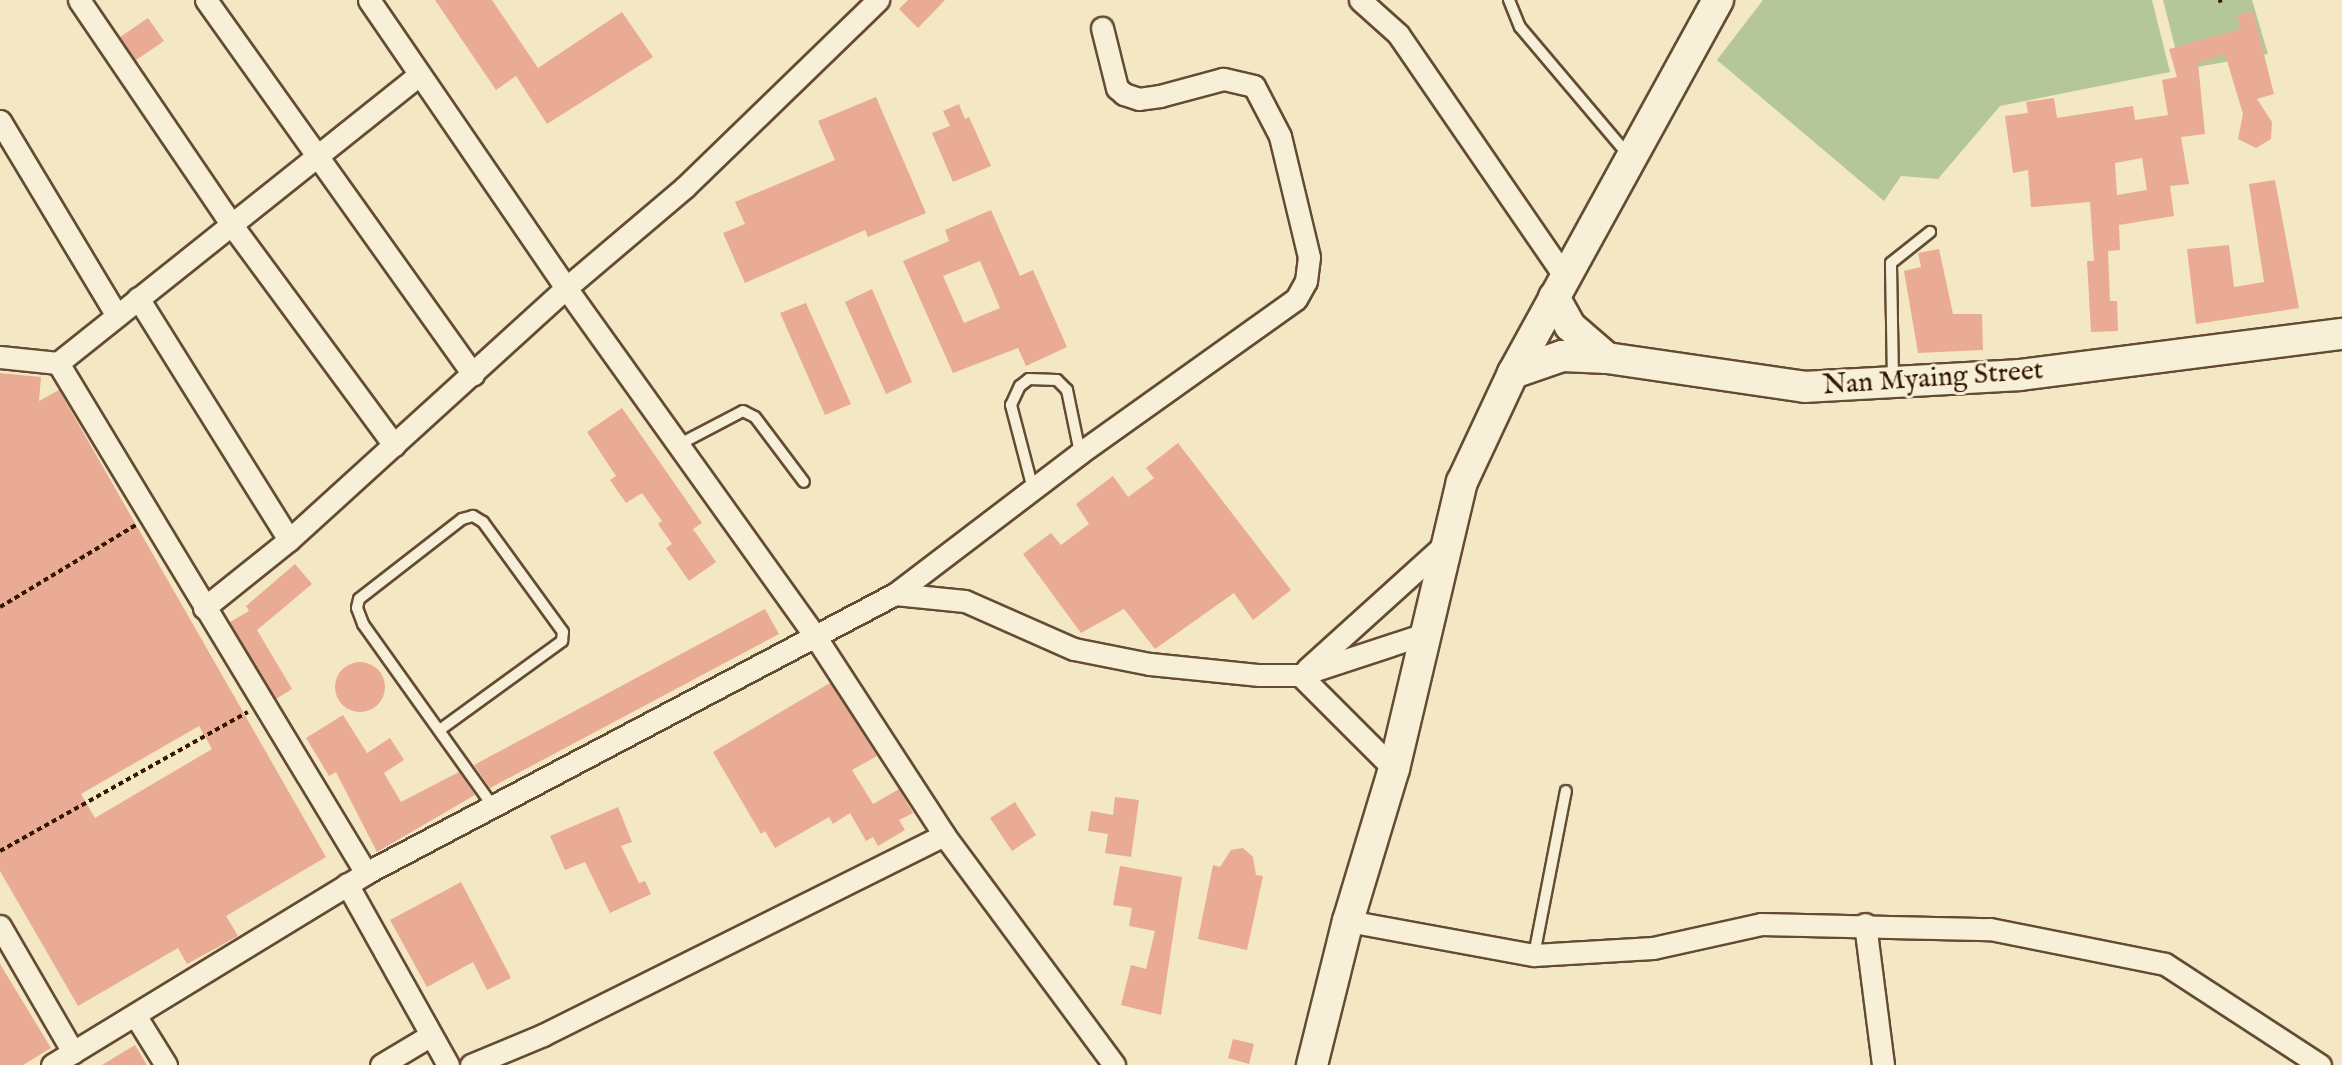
<!DOCTYPE html>
<html>
<head>
<meta charset="utf-8">
<style>
	body { margin:0 }
	#map { position:relative; width:2342px; height:1065px; overflow:hidden; background:#f4e7c3; font-family:"IM FELL English",serif }
	div>[style] { position:absolute }
	.green>* { inset:0; background:#b5c798 }
	.building>* { inset:0; background:#eaab95 }
	.round { border-radius:50% }
	.path>* { height:3.5px; margin-top:-1.75px; transform-origin:0; background:repeating-linear-gradient(90deg,#341703 0 5px,transparent 0 8.5px) }
	.roads { filter:drop-shadow(2px 0 #644b33) drop-shadow(-2px 0 #644b33) drop-shadow(0 2px #644b33) drop-shadow(0 -2px #644b33) }
	.lane>* { height:10px; margin:-5px; padding:0 5px; transform-origin:5px; border-radius:5px; background:#f8efd8 }
	.street>* { height:21px; margin:-10.5px; padding:0 10.5px; transform-origin:10.5px; border-radius:10.5px; background:#f8efd8 }
	.secondary>* { height:30px; margin:-15px; padding:0 15px; transform-origin:15px; border-radius:15px; background:#f8efd8 }
	span { translate:-50% -50%; white-space:nowrap; text-align:center; line-height:1.15; -webkit-text-stroke:6px #f8efd8; paint-order:stroke }
	.street-label { font-size:28px; color:#341703 }
</style>
</head>
<body>
<div id="map">
	<div class="green">
		<i style="clip-path:polygon(1763px 0,2152px 0,2170px 72px,2000px 106px,1938px 179px,1901px 176px,1884px 201px,1717px 60px)"></i>
		<i style="clip-path:polygon(2163px 0,2252px 0,2268px 54px,2181px 70px)"></i>
	</div>
	<div class="building">
		<i style="clip-path:polygon(435px 0,492px 0,538px 68px,622px 12px,653px 57px,547px 124px,516px 76px,496px 90px)"></i>
		<i style="clip-path:polygon(908px 0,945px 0,918px 28px,899px 9px)"></i>
		<i style="clip-path:polygon(evenodd,2253px 11px,2274px 94px,2257px 99px,2272px 122px,2271px 139px,2256px 148px,2238px 139px,2243px 114px,2225px 54px,2198px 63px,2205px 134px,2181px 137px,2189px 184px,2170px 186px,2174px 216px,2119px 225px,2120px 250px,2108px 251px,2110px 301px,2117px 301px,2118px 331px,2091px 332px,2087px 261px,2094px 261px,2090px 202px,2031px 207px,2028px 170px,2013px 173px,2005px 116px,2028px 113px,2026px 102px,2054px 98px,2057px 118px,2133px 106px,2135px 120px,2168px 115px,2162px 80px,2177px 77px,2169px 49px,2241px 29px,2237px 16px,2253px 11px,2142px 158px,2147px 190px,2117px 195px,2115px 163px,2142px 158px)"></i>
		<i style="clip-path:polygon(148px 18px,164px 41px,136px 60px,120px 37px)"></i>
		<i style="clip-path:polygon(876px 97px,926px 213px,868px 237px,865px 230px,745px 283px,723px 233px,745px 224px,735px 202px,835px 160px,818px 121px)"></i>
		<i style="clip-path:polygon(959px 104px,965px 119px,969px 117px,991px 166px,953px 182px,932px 133px,950px 126px,943px 111px)"></i>
		<i style="clip-path:polygon(2275px 180px,2299px 308px,2196px 324px,2187px 249px,2229px 245px,2234px 287px,2264px 282px,2249px 184px)"></i>
		<i style="clip-path:polygon(evenodd,991px 210px,1020px 276px,1033px 270px,1067px 347px,1026px 366px,1018px 348px,953px 373px,903px 261px,949px 241px,945px 230px,991px 210px,980px 261px,1000px 308px,964px 323px,943px 276px,980px 261px)"></i>
		<i style="clip-path:polygon(1939px 249px,1953px 314px,1982px 314px,1983px 350px,1918px 353px,1904px 271px,1921px 267px,1918px 253px)"></i>
		<i style="clip-path:polygon(872px 289px,912px 382px,886px 394px,845px 302px)"></i>
		<i style="clip-path:polygon(806px 303px,851px 404px,825px 415px,780px 313px)"></i>
		<i style="clip-path:polygon(evenodd,0 373px,41px 377px,39px 401px,59px 390px,326px 857px,226px 916px,238px 936px,187px 964px,178px 948px,78px 1006px,0 871px,0 373px,199px 726px,212px 749px,95px 818px,81px 794px,199px 726px)"></i>
		<i style="clip-path:polygon(622px 408px,702px 523px,693px 529px,716px 562px,689px 581px,666px 548px,672px 544px,658px 524px,662px 521px,642px 493px,626px 503px,610px 480px,616px 476px,587px 432px)"></i>
		<i style="clip-path:polygon(1178px 443px,1291px 590px,1253px 620px,1234px 593px,1155px 649px,1124px 609px,1081px 633px,1023px 554px,1051px 533px,1061px 545px,1089px 524px,1076px 504px,1113px 476px,1128px 497px,1154px 478px,1146px 468px)"></i>
		<i style="clip-path:polygon(295px 564px,312px 584px,257px 630px,292px 689px,276px 699px,230px 622px,249px 611px,246px 606px)"></i>
		<i style="clip-path:polygon(765px 609px,779px 634px,490px 788px,474px 765px)"></i>
		<i class="round" style="left:335px;top:662px;width:50px;height:50px"></i>
		<i style="clip-path:polygon(830px 683px,877px 756px,852px 770px,873px 804px,899px 789px,913px 813px,899px 820px,905px 830px,878px 846px,873px 837px,866px 841px,850px 813px,833px 824px,829px 817px,775px 848px,765px 831px,761px 834px,713px 752px)"></i>
		<i style="clip-path:polygon(343px 715px,367px 753px,390px 738px,404px 760px,384px 773px,401px 802px,459px 772px,475px 795px,377px 852px,336px 772px,329px 776px,306px 738px)"></i>
		<i style="clip-path:polygon(1115px 797px,1139px 800px,1131px 857px,1105px 853px,1108px 834px,1088px 831px,1091px 811px,1113px 815px)"></i>
		<i style="clip-path:polygon(1015px 802px,1036px 835px,1012px 851px,990px 818px)"></i>
		<i style="clip-path:polygon(618px 807px,632px 842px,621px 846px,639px 883px,645px 881px,651px 894px,610px 913px,585px 862px,565px 870px,550px 836px)"></i>
		<i style="clip-path:polygon(1243px 848px,1253px 857px,1256px 875px,1263px 876px,1247px 950px,1198px 939px,1213px 865px,1220px 867px,1231px 850px)"></i>
		<i style="clip-path:polygon(1120px 866px,1182px 877px,1161px 1015px,1121px 1005px,1131px 965px,1146px 969px,1155px 931px,1129px 926px,1132px 908px,1113px 905px)"></i>
		<i style="clip-path:polygon(461px 882px,511px 978px,487px 990px,473px 962px,427px 987px,390px 920px)"></i>
		<i style="clip-path:polygon(0 964px,51px 1048px,23px 1065px,0 1065px)"></i>
		<i style="clip-path:polygon(1233px 1039px,1254px 1044px,1249px 1064px,1228px 1058px)"></i>
		<i style="clip-path:polygon(135px 1045px,147px 1065px,102px 1065px)"></i>
	</div>
	<div class="path">
		<i style="left:2220px;top:0;width:3px;rotate:72deg"></i>
		<i style="left:0;top:607px;width:159px;rotate:-31.1deg"></i>
		<i style="left:0;top:851px;width:284px;rotate:-29.3deg"></i>
	</div>
	<div class="roads">
		<div class="lane">
			<i style="left:1509px;top:0;width:29px;rotate:68deg"></i>
			<i style="left:1520px;top:27px;width:167px;rotate:49.8deg"></i>
			<i style="left:1893px;top:380px;width:117px;rotate:-91deg"></i>
			<i style="left:1891px;top:263px;width:50px;rotate:-38.5deg"></i>
			<i style="left:678px;top:445px;width:73px;rotate:-27.6deg"></i>
			<i style="left:743px;top:411px;width:13px;rotate:27deg"></i>
			<i style="left:755px;top:417px;width:81px;rotate:53deg"></i>
			<i style="left:1033px;top:489px;width:87px;rotate:-104.7deg"></i>
			<i style="left:1011px;top:405px;width:21px;rotate:-65deg"></i>
			<i style="left:1020px;top:386px;width:11px;rotate:-38deg"></i>
			<i style="left:1029px;top:379px;width:28px;rotate:2deg"></i>
			<i style="left:1057px;top:380px;width:14px;rotate:45deg"></i>
			<i style="left:1067px;top:390px;width:64px;rotate:78.3deg"></i>
			<i style="left:441px;top:729px;width:150px;rotate:-36deg"></i>
			<i style="left:562px;top:641px;width:9px;rotate:-84deg"></i>
			<i style="left:563px;top:632px;width:136px;rotate:-126deg"></i>
			<i style="left:483px;top:522px;width:12px;rotate:-149deg"></i>
			<i style="left:473px;top:516px;width:11px;rotate:165deg"></i>
			<i style="left:462px;top:519px;width:130px;rotate:142.2deg"></i>
			<i style="left:359px;top:599px;width:9px;rotate:103deg"></i>
			<i style="left:357px;top:608px;width:17px;rotate:69deg"></i>
			<i style="left:363px;top:624px;width:224px;rotate:54.5deg"></i>
			<i style="left:1534px;top:955px;width:167px;rotate:-79deg"></i>
		</div>
		<div class="street">
			<i style="left:79px;top:0;width:271px;rotate:55.8deg"></i>
			<i style="left:231px;top:224px;width:275px;rotate:53.6deg"></i>
			<i style="left:206px;top:0;width:460px;rotate:54.5deg"></i>
			<i style="left:369px;top:0;width:349px;rotate:55.6deg"></i>
			<i style="left:566px;top:288px;width:428px;rotate:54.4deg"></i>
			<i style="left:815px;top:636px;width:237px;rotate:57deg"></i>
			<i style="left:944px;top:835px;width:286px;rotate:53.5deg"></i>
			<i style="left:1360px;top:0;width:51px;rotate:41.8deg"></i>
			<i style="left:1398px;top:34px;width:295px;rotate:55.5deg"></i>
			<i style="left:0;top:121px;width:227px;rotate:59deg"></i>
			<i style="left:138px;top:298px;width:285px;rotate:58deg"></i>
			<i style="left:0;top:357px;width:58px;rotate:5.9deg"></i>
			<i style="left:58px;top:363px;width:460px;rotate:-38.6deg"></i>
			<i style="left:58px;top:363px;width:596px;rotate:58.87deg"></i>
			<i style="left:895px;top:594px;width:233px;rotate:-37.3deg"></i>
			<i style="left:1080px;top:453px;width:265px;rotate:-35.5deg"></i>
			<i style="left:1296px;top:299px;width:21px;rotate:-61deg"></i>
			<i style="left:1306px;top:281px;width:24px;rotate:-83deg"></i>
			<i style="left:1309px;top:257px;width:124px;rotate:-103.5deg"></i>
			<i style="left:1280px;top:136px;width:56px;rotate:-117.5deg"></i>
			<i style="left:1254px;top:86px;width:32px;rotate:-167deg"></i>
			<i style="left:1223px;top:79px;width:65px;rotate:164.9deg"></i>
			<i style="left:1160px;top:96px;width:21px;rotate:172deg"></i>
			<i style="left:1139px;top:99px;width:16px;rotate:-162deg"></i>
			<i style="left:1124px;top:94px;width:9px;rotate:-139deg"></i>
			<i style="left:1117px;top:88px;width:62px;rotate:-104deg"></i>
			<i style="left:204px;top:608px;width:109px;rotate:-38.7deg"></i>
			<i style="left:289px;top:540px;width:374px;rotate:-42.3deg"></i>
			<i style="left:566px;top:288px;width:156px;rotate:-40.3deg"></i>
			<i style="left:685px;top:187px;width:269px;rotate:-44.1deg"></i>
			<i style="left:1307px;top:669px;width:183px;rotate:-42.1deg"></i>
			<i style="left:1300px;top:675px;width:133px;rotate:45deg"></i>
			<i style="left:347px;top:884px;width:207px;rotate:60.8deg"></i>
			<i style="left:1348px;top:921px;width:189px;rotate:10.4deg"></i>
			<i style="left:1534px;top:955px;width:119px;rotate:-3.4deg"></i>
			<i style="left:1653px;top:948px;width:111px;rotate:-12.5deg"></i>
			<i style="left:1761px;top:924px;width:229px;rotate:1.3deg"></i>
			<i style="left:1990px;top:929px;width:178px;rotate:11.3deg"></i>
			<i style="left:2165px;top:964px;width:185px;rotate:33.1deg"></i>
			<i style="left:1865px;top:924px;width:142px;rotate:82.7deg"></i>
			<i style="left:0;top:926px;width:146px;rotate:59.9deg"></i>
			<i style="left:135px;top:1015px;width:59px;rotate:58.2deg"></i>
			<i style="left:52px;top:1065px;width:368px;rotate:-31.4deg"></i>
			<i style="left:366px;top:873px;width:598px;rotate:-27.81deg"></i>
			<i style="left:895px;top:594px;width:70px;rotate:5.7deg"></i>
			<i style="left:965px;top:601px;width:119px;rotate:23.8deg"></i>
			<i style="left:1074px;top:649px;width:77px;rotate:11.2deg"></i>
			<i style="left:1150px;top:664px;width:110px;rotate:5.8deg"></i>
			<i style="left:1259px;top:675px;width:41px"></i>
			<i style="left:1300px;top:675px;width:128px;rotate:-18.2deg"></i>
			<i style="left:381px;top:1065px;width:58px;rotate:-31deg"></i>
			<i style="left:471px;top:1065px;width:78px;rotate:-22.6deg"></i>
			<i style="left:543px;top:1035px;width:448px;rotate:-26.5deg"></i>
		</div>
		<div class="secondary">
			<i style="left:1554px;top:297px;width:33px;rotate:61deg"></i>
			<i style="left:1570px;top:326px;width:49px;rotate:40.9deg"></i>
			<i style="left:1607px;top:358px;width:200px;rotate:8.3deg"></i>
			<i style="left:1805px;top:387px;width:215px;rotate:-3.2deg"></i>
			<i style="left:2020px;top:375px;width:325px;rotate:-7.3deg"></i>
			<i style="left:1513px;top:373px;width:52px;rotate:-19.1deg"></i>
			<i style="left:1562px;top:356px;width:45px;rotate:2.5deg"></i>
			<i style="left:1312px;top:1065px;width:148px;rotate:-76deg"></i>
			<i style="left:1348px;top:921px;width:159px;rotate:-73.2deg"></i>
			<i style="left:1394px;top:769px;width:295px;rotate:-76.7deg"></i>
			<i style="left:1462px;top:482px;width:120px;rotate:-64.9deg"></i>
			<i style="left:1513px;top:373px;width:426px;rotate:-61.2deg"></i>
		</div>
	</div>
	<div class="street-label">
		<span style="left:1933px;top:379px;rotate:-4deg">Nan Myaing Street</span>
	</div>
</div>
</body>
</html>
